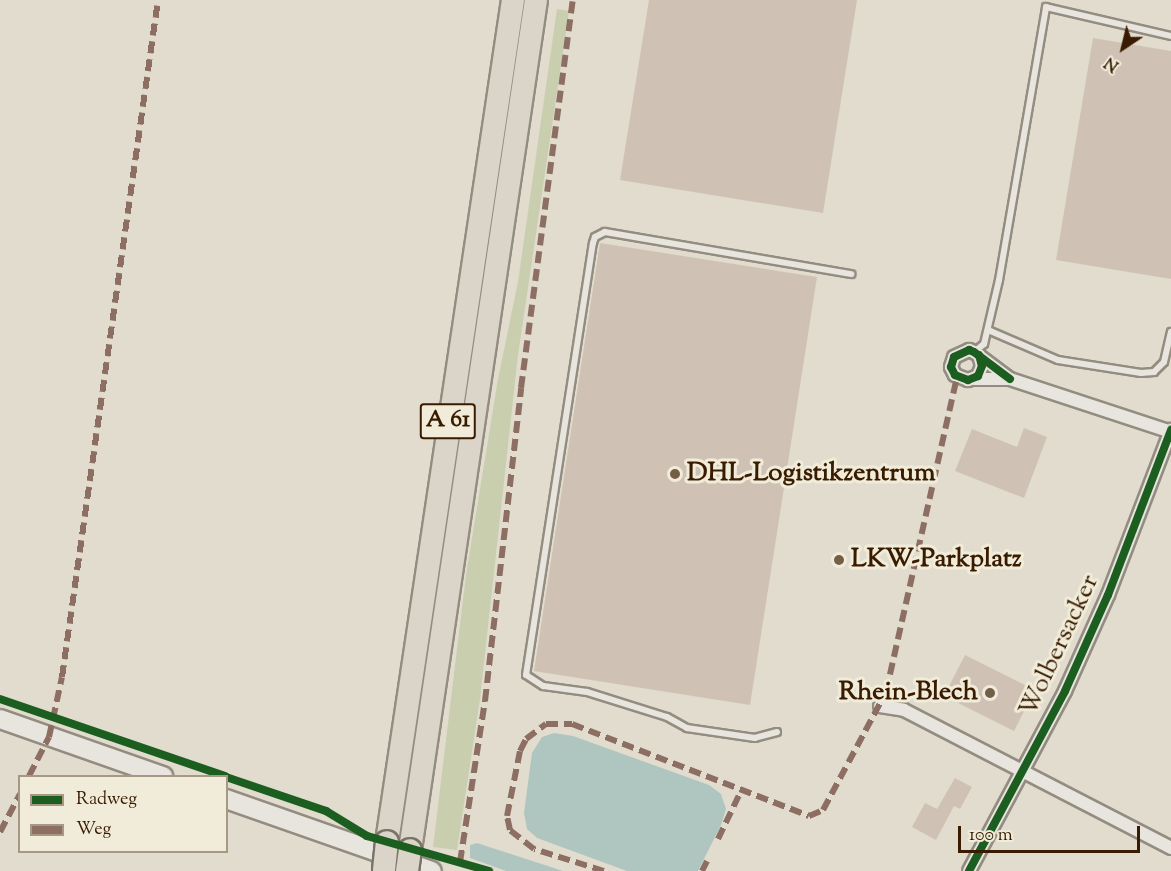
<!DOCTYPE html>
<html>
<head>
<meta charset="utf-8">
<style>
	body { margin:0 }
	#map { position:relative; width:1171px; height:871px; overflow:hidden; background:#e1dccd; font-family:"Sorts Mill Goudy",serif }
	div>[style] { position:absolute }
	.green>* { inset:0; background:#c9ceaf }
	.water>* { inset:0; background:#afc6c0 }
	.building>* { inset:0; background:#cfc2b5 }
	.roads { filter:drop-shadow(2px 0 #938c81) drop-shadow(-2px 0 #938c81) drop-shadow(0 2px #938c81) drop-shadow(0 -2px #938c81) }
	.lane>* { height:6px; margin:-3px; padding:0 3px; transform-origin:3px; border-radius:3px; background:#e8e5de }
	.street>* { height:12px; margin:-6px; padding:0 6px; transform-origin:6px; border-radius:6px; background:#e8e5de }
	.secondary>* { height:18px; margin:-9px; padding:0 9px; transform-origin:9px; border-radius:9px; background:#e8e5de }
	.highway>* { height:22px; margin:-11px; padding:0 11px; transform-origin:11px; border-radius:11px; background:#dbd5c9 }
	.bridges { filter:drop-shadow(2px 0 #7a7267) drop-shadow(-2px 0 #7a7267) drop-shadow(0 2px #7a7267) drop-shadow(0 -2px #7a7267) }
	.highway-bridge>* { height:22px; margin:-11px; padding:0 11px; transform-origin:11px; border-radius:11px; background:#dbd5c9 }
	.quiet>* { height:6px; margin-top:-3px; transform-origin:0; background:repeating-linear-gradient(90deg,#8d6e63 0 12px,transparent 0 18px) }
	.cycleway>* { height:8px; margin:-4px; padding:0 4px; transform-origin:4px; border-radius:4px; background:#1b5e20 }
	.dots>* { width:16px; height:16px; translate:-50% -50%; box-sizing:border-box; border:3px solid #f1ecd9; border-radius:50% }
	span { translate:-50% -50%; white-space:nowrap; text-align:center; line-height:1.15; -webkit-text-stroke:6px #f1ecd9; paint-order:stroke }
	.shield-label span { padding:2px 4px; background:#f1ecd9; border:2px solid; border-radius:4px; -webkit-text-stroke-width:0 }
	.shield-label { font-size:24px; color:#381b01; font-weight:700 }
	.poi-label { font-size:26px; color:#381b01; font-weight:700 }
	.left { translate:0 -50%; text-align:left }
	.right { translate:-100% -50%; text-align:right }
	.street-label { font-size:26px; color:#381b01 }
	.legend { position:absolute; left:18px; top:775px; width:210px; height:78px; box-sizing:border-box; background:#f1ecd9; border:2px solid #a79883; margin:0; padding:8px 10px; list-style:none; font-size:18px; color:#381b01 }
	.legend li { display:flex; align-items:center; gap:12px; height:30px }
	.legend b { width:30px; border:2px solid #a79883 }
	.north { position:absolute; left:1093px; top:18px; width:60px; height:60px; -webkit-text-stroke:4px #f1ecd9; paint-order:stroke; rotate:215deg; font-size:16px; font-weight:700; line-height:24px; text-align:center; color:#381b01 }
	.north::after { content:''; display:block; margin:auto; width:21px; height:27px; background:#381b01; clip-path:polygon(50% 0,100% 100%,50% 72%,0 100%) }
	.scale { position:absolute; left:958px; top:826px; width:182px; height:27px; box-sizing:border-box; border:3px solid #381b01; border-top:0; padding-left:8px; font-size:18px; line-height:21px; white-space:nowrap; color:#381b01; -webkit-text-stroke:4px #f1ecd9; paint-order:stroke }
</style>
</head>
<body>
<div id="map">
	<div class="green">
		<i style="clip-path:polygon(557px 9px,569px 11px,518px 355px,480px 699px,457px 850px,433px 847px,466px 575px,498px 379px,518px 282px)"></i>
	</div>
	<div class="water">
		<i style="clip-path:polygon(554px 733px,573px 736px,709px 785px,721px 794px,726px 809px,721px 825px,698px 871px,627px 871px,537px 838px,527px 829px,524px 813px,532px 753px,542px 737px)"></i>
		<i style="clip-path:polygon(477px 843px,563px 871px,506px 871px,470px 858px,470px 845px)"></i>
	</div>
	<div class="building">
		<i style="clip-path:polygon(649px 0,857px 0,823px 213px,620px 180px)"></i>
		<i style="clip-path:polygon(1093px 38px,1171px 51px,1171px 279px,1056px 260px)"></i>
		<i style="clip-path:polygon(600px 243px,817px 277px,750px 705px,534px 671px)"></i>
		<i style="clip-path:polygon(1024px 428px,1047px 437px,1024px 498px,955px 471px,972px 429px,1017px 447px)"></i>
		<i style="clip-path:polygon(965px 655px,1035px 690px,1014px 731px,944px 696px)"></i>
		<i style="clip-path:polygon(955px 778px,972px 787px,960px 809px,954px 806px,936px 840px,912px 827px,925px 803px,937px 809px)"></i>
	</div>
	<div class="roads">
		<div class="lane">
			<i style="left:988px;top:330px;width:76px;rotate:23.2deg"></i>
			<i style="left:1058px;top:360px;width:84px;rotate:8.9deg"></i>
			<i style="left:1141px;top:373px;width:13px;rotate:-4deg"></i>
			<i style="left:1154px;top:372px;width:14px;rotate:-45deg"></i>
			<i style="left:1164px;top:362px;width:31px;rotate:-77deg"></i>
			<i style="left:974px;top:352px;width:13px;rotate:-39deg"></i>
			<i style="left:984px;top:344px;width:66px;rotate:-76.8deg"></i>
			<i style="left:999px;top:280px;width:277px;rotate:-80.2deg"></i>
			<i style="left:1046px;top:7px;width:128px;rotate:13.1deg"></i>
			<i style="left:777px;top:732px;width:23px;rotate:165deg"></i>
			<i style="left:755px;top:738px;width:69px;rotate:-171.6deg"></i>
			<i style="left:687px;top:728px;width:23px;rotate:-151deg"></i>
			<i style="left:667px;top:717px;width:84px;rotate:-162.6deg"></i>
			<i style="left:587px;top:692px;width:44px;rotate:-172.2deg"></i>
			<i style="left:543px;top:686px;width:20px;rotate:-147deg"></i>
			<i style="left:526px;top:675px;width:437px;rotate:-81.2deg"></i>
			<i style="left:593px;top:243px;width:6px;rotate:-72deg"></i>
			<i style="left:595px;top:237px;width:11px;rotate:-27deg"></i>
			<i style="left:605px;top:232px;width:250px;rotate:9.7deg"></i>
		</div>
		<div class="street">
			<i style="left:979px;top:355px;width:11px;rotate:75deg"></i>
			<i style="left:982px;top:366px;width:11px;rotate:112deg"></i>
			<i style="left:978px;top:376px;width:11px;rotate:158deg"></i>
			<i style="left:968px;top:380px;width:14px;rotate:-159deg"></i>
			<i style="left:955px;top:375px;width:9px;rotate:-117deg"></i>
			<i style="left:951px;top:367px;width:10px;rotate:-73deg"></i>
			<i style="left:954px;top:357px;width:17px;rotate:-25deg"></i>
			<i style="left:969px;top:350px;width:5px;rotate:22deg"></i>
			<i style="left:974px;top:352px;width:45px;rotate:36.9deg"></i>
			<i style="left:974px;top:379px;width:36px"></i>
			<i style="left:1010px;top:379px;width:169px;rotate:18.2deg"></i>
			<i style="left:880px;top:706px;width:24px;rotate:9deg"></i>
			<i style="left:904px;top:710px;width:301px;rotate:27.3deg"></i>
			<i style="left:969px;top:871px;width:204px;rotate:-61.9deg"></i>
			<i style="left:1065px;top:691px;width:105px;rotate:-65.9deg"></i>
			<i style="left:1108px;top:595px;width:177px;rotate:-69.1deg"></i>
		</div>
		<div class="secondary">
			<i style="left:0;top:719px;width:173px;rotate:19.3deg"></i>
			<i style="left:226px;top:799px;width:218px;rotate:19.3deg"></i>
		</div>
		<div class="highway">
			<i style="left:387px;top:842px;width:851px;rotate:-81.49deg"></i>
			<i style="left:410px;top:850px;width:859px;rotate:-81.57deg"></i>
		</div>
	</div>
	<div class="bridges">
		<div class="highway-bridge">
			<i style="left:384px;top:870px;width:28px;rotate:-84deg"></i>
			<i style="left:407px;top:871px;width:21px;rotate:-82deg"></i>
		</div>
	</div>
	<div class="quiet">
		<i style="left:29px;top:776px;width:44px;rotate:-62.9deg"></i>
		<i style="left:49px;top:737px;width:61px;rotate:-77.8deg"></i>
		<i style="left:62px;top:677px;width:684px;rotate:-81.93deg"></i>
		<i style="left:0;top:832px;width:43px;rotate:-62.2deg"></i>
		<i style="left:718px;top:839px;width:51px;rotate:-64.4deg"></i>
		<i style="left:460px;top:862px;width:163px;rotate:-81.2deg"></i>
		<i style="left:485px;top:701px;width:315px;rotate:-83.4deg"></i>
		<i style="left:521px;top:388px;width:391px;rotate:-82.4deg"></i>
		<i style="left:604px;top:871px;width:73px;rotate:-162.6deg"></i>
		<i style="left:534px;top:849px;width:31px;rotate:-142deg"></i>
		<i style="left:510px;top:830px;width:14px;rotate:-102deg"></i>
		<i style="left:507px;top:816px;width:66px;rotate:-78.7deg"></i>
		<i style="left:520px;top:751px;width:13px;rotate:-63deg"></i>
		<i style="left:526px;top:739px;width:25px;rotate:-37deg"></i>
		<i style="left:546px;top:724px;width:26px"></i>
		<i style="left:572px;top:724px;width:254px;rotate:21.2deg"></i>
		<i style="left:809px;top:816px;width:15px;rotate:-23deg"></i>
		<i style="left:823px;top:810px;width:134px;rotate:-61.9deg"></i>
		<i style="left:886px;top:692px;width:323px;rotate:-77.3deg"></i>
		<i style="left:702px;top:871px;width:11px;rotate:-63deg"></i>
	</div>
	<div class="cycleway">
		<i style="left:979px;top:355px;width:11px;rotate:75deg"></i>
		<i style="left:982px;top:366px;width:11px;rotate:112deg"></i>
		<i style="left:978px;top:376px;width:11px;rotate:158deg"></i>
		<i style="left:968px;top:380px;width:14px;rotate:-159deg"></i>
		<i style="left:955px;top:375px;width:9px;rotate:-117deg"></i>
		<i style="left:951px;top:367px;width:10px;rotate:-73deg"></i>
		<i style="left:954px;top:357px;width:17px;rotate:-25deg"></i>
		<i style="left:969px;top:350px;width:5px;rotate:22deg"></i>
		<i style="left:974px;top:352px;width:45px;rotate:36.9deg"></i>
		<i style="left:0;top:699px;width:238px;rotate:18.9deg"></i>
		<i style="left:226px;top:777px;width:106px;rotate:18.8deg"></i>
		<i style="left:326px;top:811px;width:48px;rotate:31.4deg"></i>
		<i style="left:367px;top:836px;width:127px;rotate:16deg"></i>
		<i style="left:969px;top:871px;width:204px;rotate:-61.9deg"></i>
		<i style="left:1065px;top:691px;width:105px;rotate:-65.9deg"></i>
		<i style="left:1108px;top:595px;width:177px;rotate:-69.1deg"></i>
	</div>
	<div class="dots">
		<i style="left:675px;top:474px;background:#735f48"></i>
		<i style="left:839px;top:560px;background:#735f48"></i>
		<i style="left:990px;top:693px;background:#735f48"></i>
	</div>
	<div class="shield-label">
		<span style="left:448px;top:421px">A 61</span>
	</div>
	<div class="poi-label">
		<span class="left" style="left:687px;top:474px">DHL-Logistikzentrum</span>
		<span class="left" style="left:851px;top:560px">LKW-Parkplatz</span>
		<span class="right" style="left:978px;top:693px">Rhein-Blech</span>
	</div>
	<div class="street-label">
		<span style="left:1060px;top:646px;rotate:-65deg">Wolbersacker</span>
	</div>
	<ul class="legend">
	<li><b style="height:8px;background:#1b5e20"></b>Radweg</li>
	<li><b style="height:8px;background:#8d6e63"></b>Weg</li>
	</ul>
	<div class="north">N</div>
	<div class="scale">100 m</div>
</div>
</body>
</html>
